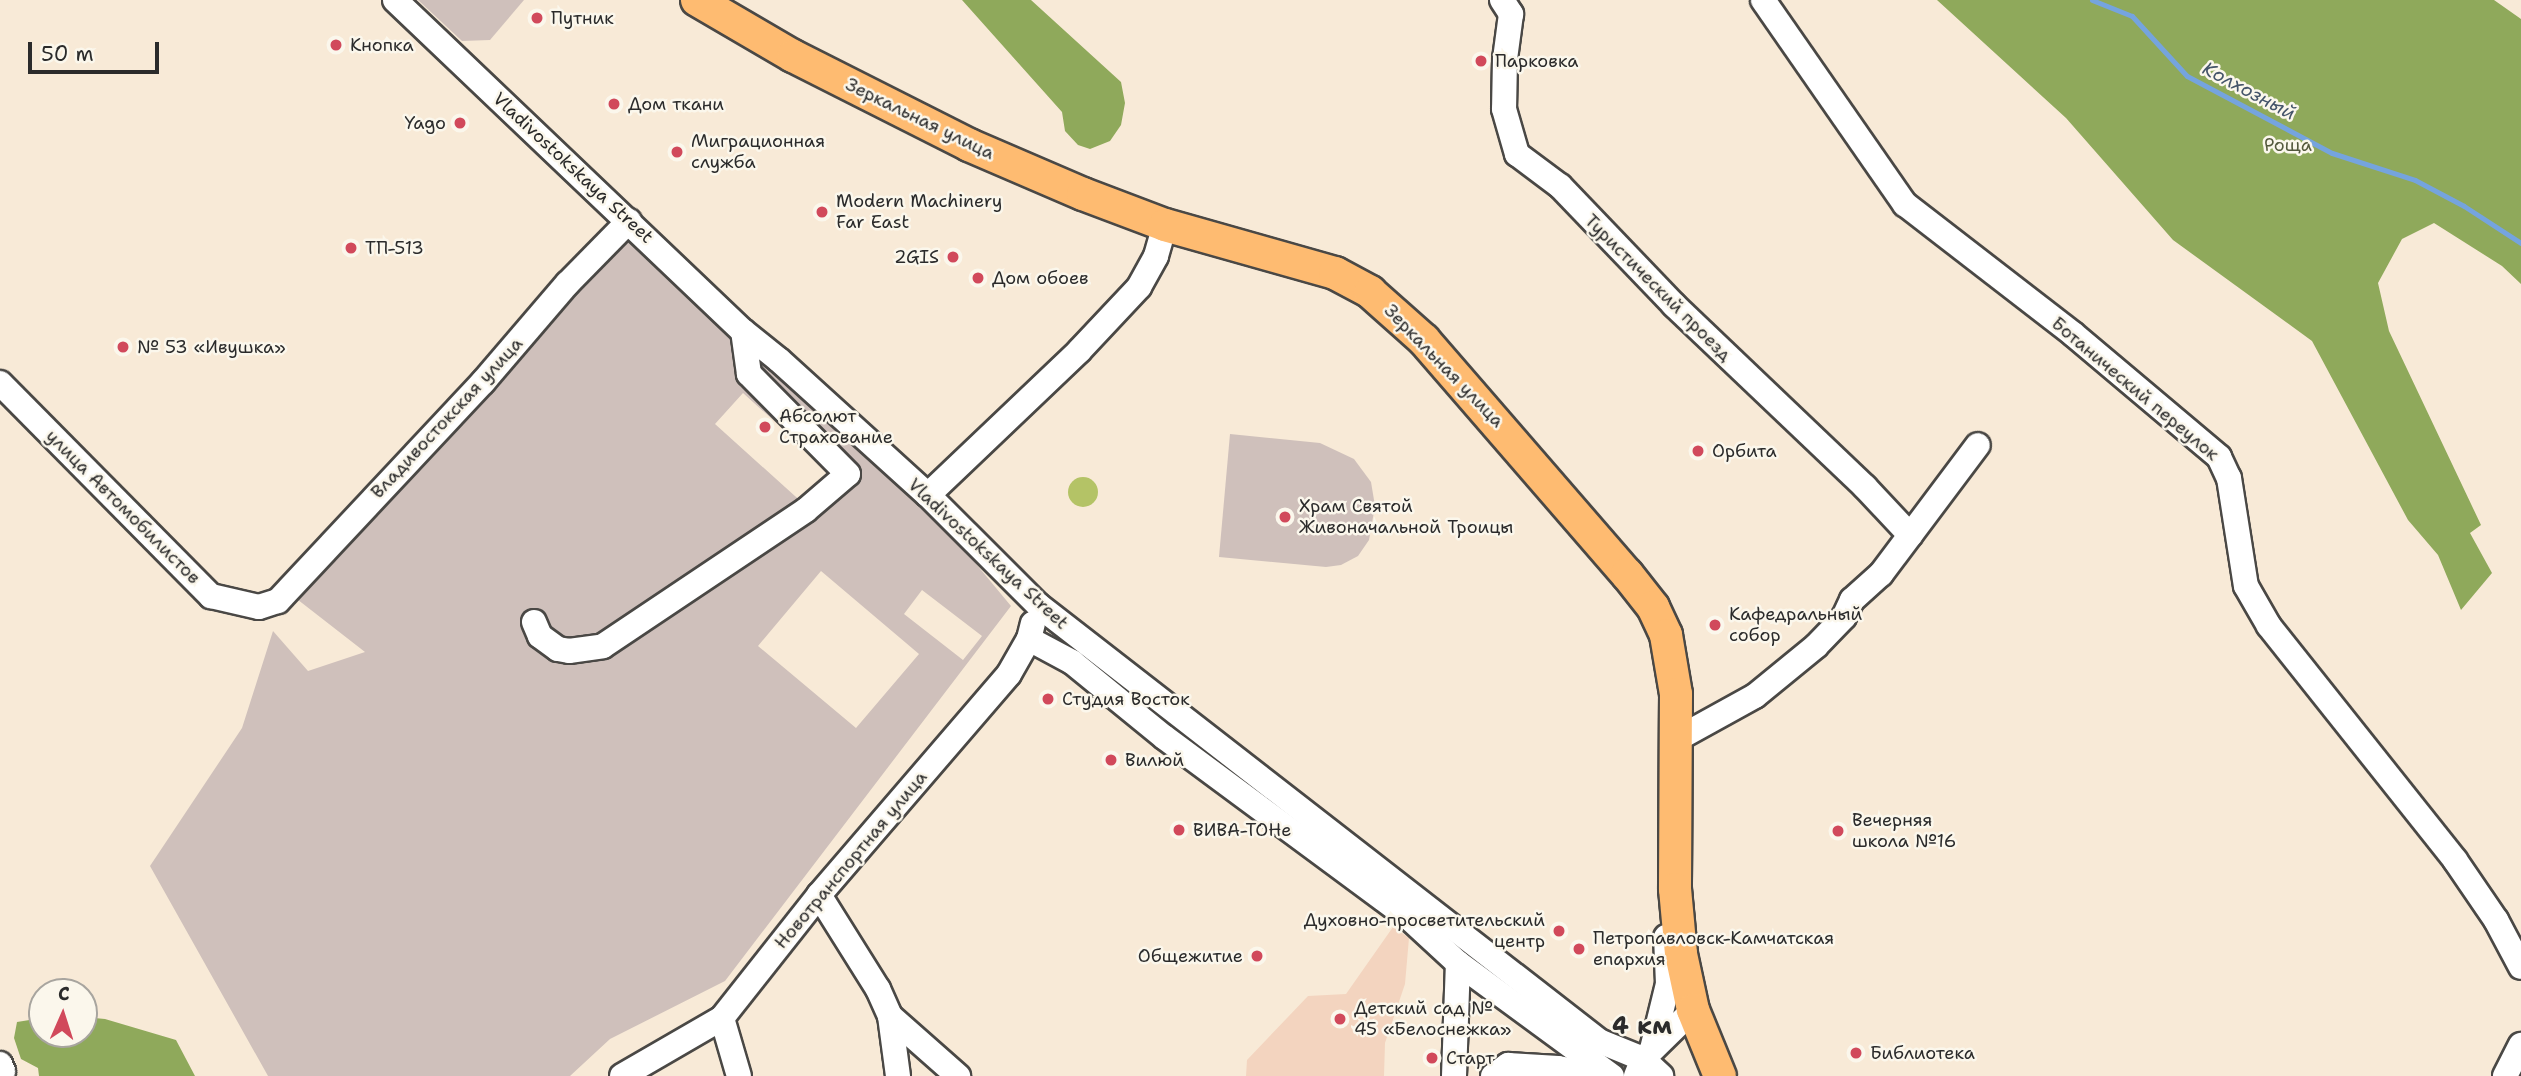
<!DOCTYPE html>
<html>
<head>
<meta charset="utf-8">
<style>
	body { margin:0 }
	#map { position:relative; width:2521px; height:1076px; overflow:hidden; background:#f8ead7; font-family:"Shantell Sans",sans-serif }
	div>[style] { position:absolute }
	.built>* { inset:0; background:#f3d4bf }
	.industrial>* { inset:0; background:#cfc0bb }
	.green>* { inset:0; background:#b4c366 }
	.round { border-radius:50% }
	.forest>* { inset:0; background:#8fa95b }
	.stream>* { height:5px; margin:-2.5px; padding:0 2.5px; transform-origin:2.5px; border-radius:2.5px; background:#75a4de }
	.roads { filter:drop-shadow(2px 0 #4a4845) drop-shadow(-2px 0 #4a4845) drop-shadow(0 2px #4a4845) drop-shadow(0 -2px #4a4845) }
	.minor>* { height:24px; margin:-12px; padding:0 12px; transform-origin:12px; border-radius:12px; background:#fff }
	.major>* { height:32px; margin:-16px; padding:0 16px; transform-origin:16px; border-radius:16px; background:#febb71 }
	.dots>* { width:19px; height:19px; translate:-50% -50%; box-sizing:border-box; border:4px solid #fbf7ec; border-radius:50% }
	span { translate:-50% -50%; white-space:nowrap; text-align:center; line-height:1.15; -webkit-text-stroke:5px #fbf7ec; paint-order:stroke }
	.poi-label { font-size:18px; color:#2b2b2b }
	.left { translate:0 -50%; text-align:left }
	.right { translate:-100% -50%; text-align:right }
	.street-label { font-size:18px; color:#2b2b2b }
	.park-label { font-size:18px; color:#54593d }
	.water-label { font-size:19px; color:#45556a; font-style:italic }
	.district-label { font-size:24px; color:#2b2b2b; font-weight:700 }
	.north { position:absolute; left:28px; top:978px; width:70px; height:70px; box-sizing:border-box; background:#fbf7ec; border:2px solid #a8a59f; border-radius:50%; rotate:3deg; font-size:19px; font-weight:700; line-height:28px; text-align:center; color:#2b2b2b }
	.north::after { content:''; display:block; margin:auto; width:24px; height:32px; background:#d1495b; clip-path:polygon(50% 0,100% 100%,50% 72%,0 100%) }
	.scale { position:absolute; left:28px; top:42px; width:131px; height:32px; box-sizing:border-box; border:4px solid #2b2b2b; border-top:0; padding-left:9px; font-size:21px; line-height:24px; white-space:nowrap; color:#2b2b2b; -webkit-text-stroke:5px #fbf7ec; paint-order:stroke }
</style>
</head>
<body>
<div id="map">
	<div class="built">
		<i style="clip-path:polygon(1393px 927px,1409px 938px,1405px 984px,1385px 1043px,1384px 1076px,1246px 1076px,1247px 1060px,1308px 996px,1346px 994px)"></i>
	</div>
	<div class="industrial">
		<i style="clip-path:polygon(418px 0,524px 0,490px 40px,462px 41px)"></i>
		<i style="clip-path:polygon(evenodd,630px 235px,962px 547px,1011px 606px,725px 981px,610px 1039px,570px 1076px,268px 1076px,150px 866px,242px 728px,273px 631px,308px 671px,365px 652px,293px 596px,630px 235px,743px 393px,834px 475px,806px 506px,715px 424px,743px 393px,630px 235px,821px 571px,919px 654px,856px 728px,758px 646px,821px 571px,630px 235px,922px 590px,982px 636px,963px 660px,904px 614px,922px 590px)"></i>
		<i style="clip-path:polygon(1230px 434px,1320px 443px,1354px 459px,1371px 482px,1375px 506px,1369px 540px,1358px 556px,1341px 565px,1326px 567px,1219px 557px)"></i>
	</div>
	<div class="green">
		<i class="round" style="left:1068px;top:477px;width:30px;height:30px"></i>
	</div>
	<div class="forest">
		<i style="clip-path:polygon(962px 0,1031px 0,1121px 82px,1125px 103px,1121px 125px,1110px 141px,1090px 149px,1078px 145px,1065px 131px,1062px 112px)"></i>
		<i style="clip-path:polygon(1937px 0,2494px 0,2521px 19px,2521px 284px,2502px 266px,2434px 223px,2402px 239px,2378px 283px,2389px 331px,2481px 525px,2470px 533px,2492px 573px,2461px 610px,2438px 555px,2408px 520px,2312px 341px,2173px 240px,2066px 118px)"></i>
		<i style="clip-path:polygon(84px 1017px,105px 1019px,176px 1040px,195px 1076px,39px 1076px,38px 1068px,21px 1059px,14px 1038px,17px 1022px,42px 1018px,42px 1034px,84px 1034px)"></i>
	</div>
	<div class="stream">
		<i style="left:2092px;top:0;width:43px;rotate:21.8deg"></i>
		<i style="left:2132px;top:16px;width:81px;rotate:47.5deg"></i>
		<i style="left:2187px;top:76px;width:164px;rotate:28deg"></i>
		<i style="left:2332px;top:153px;width:87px;rotate:18deg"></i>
		<i style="left:2415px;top:180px;width:55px;rotate:28deg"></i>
		<i style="left:2464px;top:206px;width:68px;rotate:33deg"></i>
	</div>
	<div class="roads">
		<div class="minor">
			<i style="left:395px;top:0;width:480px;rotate:43.6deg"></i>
			<i style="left:743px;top:331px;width:46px;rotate:38.9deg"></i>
			<i style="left:779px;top:360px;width:201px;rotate:42.2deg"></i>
			<i style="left:928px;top:495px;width:156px;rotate:45deg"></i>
			<i style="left:1038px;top:605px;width:711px;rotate:37.85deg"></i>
			<i style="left:1599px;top:1041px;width:48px;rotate:22.2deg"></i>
			<i style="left:1643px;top:1059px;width:25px;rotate:43deg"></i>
			<i style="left:1502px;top:0;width:17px;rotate:57deg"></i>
			<i style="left:1511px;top:14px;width:45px;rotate:97.6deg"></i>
			<i style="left:1505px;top:59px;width:50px;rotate:91.1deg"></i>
			<i style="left:1504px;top:109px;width:47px;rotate:73.9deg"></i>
			<i style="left:1517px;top:154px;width:54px;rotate:36.7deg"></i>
			<i style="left:1560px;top:186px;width:165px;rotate:46.2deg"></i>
			<i style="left:1674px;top:305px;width:264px;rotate:43.6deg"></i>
			<i style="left:1865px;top:487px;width:66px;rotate:46.8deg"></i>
			<i style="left:1763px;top:0;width:249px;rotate:55.2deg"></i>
			<i style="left:1905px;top:204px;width:212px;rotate:37.7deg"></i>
			<i style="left:2073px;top:334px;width:191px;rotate:40.1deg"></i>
			<i style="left:2219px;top:457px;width:23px;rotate:65deg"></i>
			<i style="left:2229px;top:478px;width:109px;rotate:81.1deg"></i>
			<i style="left:2246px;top:586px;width:46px;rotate:60.1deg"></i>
			<i style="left:2269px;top:626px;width:299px;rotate:51.5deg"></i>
			<i style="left:2455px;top:860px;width:73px;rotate:55.7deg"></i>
			<i style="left:2496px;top:920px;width:53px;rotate:62deg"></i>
			<i style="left:0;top:383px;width:300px;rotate:45.3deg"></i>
			<i style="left:211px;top:596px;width:49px;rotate:12.9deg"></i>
			<i style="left:259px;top:607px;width:20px;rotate:-18deg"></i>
			<i style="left:278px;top:601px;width:300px;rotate:-46.9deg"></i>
			<i style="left:483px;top:382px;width:130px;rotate:-49.4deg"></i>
			<i style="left:568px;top:283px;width:87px;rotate:-45.5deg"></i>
			<i style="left:928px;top:495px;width:209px;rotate:-43.6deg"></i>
			<i style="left:1079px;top:351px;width:88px;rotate:-46.8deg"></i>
			<i style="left:1139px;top:287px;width:35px;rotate:-61deg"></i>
			<i style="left:1156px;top:256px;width:32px;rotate:-74deg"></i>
			<i style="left:534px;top:622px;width:15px;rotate:67deg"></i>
			<i style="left:540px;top:636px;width:22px;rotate:36deg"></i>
			<i style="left:558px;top:649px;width:11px;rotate:10deg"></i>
			<i style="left:569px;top:651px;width:34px;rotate:-8deg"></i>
			<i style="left:603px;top:646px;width:244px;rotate:-33.8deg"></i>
			<i style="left:806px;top:510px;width:55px;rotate:-40.6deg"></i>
			<i style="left:848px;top:474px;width:141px;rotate:-134.7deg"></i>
			<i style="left:749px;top:374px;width:43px;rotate:-97.9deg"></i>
			<i style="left:1029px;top:639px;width:49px;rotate:28.1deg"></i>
			<i style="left:1072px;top:662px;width:119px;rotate:39.2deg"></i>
			<i style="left:1164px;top:737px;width:305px;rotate:36.5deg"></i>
			<i style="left:1409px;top:918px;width:67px;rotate:42.6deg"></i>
			<i style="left:1458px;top:963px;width:191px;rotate:36.3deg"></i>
			<i style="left:1677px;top:739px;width:89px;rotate:-28.9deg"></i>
			<i style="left:1755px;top:696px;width:79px;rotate:-39.3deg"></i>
			<i style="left:1816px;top:646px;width:40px;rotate:-46deg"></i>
			<i style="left:1844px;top:617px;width:19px;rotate:-65deg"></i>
			<i style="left:1852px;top:600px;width:39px;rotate:-42deg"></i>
			<i style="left:1881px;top:574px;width:161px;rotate:-53.1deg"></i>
			<i style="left:819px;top:895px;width:111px;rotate:57.9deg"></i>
			<i style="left:878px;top:989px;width:30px;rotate:66deg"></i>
			<i style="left:890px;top:1016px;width:61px;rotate:82.4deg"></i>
			<i style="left:890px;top:1016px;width:91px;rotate:41.4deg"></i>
			<i style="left:722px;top:1018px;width:60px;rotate:73.7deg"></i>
			<i style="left:1652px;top:1049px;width:67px;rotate:-76.2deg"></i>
			<i style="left:1668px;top:984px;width:47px;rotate:-92.4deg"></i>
			<i style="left:0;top:1064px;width:8px;rotate:67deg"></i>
			<i style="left:622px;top:1076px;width:116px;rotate:-30.1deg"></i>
			<i style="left:722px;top:1018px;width:157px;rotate:-51.7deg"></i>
			<i style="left:819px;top:895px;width:291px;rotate:-49.3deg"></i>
			<i style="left:1009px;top:674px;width:40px;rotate:-60.3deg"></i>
			<i style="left:1029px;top:639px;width:16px;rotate:-76deg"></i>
			<i style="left:1454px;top:1076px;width:113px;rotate:-88deg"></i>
			<i style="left:1493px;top:1076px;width:19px;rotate:-36deg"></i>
			<i style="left:1508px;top:1065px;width:50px;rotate:3.4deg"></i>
			<i style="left:1558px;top:1068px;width:49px;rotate:9.5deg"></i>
			<i style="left:1636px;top:1076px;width:18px;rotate:-68deg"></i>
			<i style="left:1643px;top:1059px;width:70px;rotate:-44.4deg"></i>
			<i style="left:2505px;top:1076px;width:35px;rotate:-63deg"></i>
		</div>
		<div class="major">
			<i style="left:697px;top:0;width:111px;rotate:30.3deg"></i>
			<i style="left:793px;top:56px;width:197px;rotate:26.8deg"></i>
			<i style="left:969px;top:145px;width:124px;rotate:23.3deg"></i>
			<i style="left:1083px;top:194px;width:88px;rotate:20.7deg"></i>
			<i style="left:1165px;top:225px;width:177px;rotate:15.8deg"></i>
			<i style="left:1335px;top:273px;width:40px;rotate:28deg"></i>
			<i style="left:1370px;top:292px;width:72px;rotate:41.6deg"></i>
			<i style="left:1424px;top:340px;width:310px;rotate:49.1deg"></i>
			<i style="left:1627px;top:574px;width:42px;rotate:51.8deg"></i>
			<i style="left:1653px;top:607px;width:31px;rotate:65deg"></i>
			<i style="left:1666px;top:635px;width:60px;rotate:80.4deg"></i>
			<i style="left:1676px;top:694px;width:195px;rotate:90.3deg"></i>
			<i style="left:1675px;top:889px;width:65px;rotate:84.7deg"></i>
			<i style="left:1681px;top:954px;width:57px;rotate:77.9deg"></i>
			<i style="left:1693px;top:1010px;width:71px;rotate:67.8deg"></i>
		</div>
	</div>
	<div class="dots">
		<i style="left:537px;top:18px;background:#d1495b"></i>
		<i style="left:336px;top:45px;background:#d1495b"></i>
		<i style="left:1481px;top:61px;background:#d1495b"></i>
		<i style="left:614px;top:104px;background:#d1495b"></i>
		<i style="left:460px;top:123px;background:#d1495b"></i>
		<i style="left:677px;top:152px;background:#d1495b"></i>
		<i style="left:822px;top:212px;background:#d1495b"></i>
		<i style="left:351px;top:248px;background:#d1495b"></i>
		<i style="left:953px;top:257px;background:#d1495b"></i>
		<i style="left:978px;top:278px;background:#d1495b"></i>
		<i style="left:123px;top:347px;background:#d1495b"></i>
		<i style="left:765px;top:427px;background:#d1495b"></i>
		<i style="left:1698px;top:451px;background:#d1495b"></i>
		<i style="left:1285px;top:517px;background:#d1495b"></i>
		<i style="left:1715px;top:625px;background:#d1495b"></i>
		<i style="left:1048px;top:699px;background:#d1495b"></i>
		<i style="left:1111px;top:760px;background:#d1495b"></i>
		<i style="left:1179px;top:830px;background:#d1495b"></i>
		<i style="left:1838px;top:831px;background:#d1495b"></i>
		<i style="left:1559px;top:931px;background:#d1495b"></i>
		<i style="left:1579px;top:949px;background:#d1495b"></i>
		<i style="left:1257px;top:956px;background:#d1495b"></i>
		<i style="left:1340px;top:1019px;background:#d1495b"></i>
		<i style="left:1856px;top:1053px;background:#d1495b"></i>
		<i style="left:1432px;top:1058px;background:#d1495b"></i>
	</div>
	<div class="poi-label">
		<span class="left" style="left:551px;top:18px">Путник</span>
		<span class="left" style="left:350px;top:45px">Кнопка</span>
		<span class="left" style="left:1495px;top:61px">Парковка</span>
		<span class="left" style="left:628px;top:104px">Дом ткани</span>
		<span class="right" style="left:446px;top:123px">Yago</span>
		<span class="left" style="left:691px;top:152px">Миграционная<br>служба</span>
		<span class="left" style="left:836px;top:212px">Modern Machinery<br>Far East</span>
		<span class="left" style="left:365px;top:248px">ТП-513</span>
		<span class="right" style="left:939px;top:257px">2GIS</span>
		<span class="left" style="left:992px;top:278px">Дом обоев</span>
		<span class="left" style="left:137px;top:347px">№ 53 «Ивушка»</span>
		<span class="left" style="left:779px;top:427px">Абсолют<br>Страхование</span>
		<span class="left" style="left:1712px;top:451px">Орбита</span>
		<span class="left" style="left:1299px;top:517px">Храм Святой<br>Живоначальной Троицы</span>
		<span class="left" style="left:1729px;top:625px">Кафедральный<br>собор</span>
		<span class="left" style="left:1062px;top:699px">Студия Восток</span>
		<span class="left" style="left:1125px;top:760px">Вилюй</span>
		<span class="left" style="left:1852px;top:831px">Вечерняя<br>школа №16</span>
		<span class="left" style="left:1193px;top:830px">ВИВА-ТОНе</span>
		<span class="right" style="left:1545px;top:931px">Духовно-просветительский<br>центр</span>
		<span class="left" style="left:1593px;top:949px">Петропавловск-Камчатская<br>епархия</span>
		<span class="right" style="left:1243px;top:956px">Общежитие</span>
		<span class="left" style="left:1354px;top:1019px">Детский сад №<br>45 «Белоснежка»</span>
		<span class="left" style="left:1870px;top:1053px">Библиотека</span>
		<span class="left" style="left:1446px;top:1058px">Старт</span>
	</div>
	<div class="street-label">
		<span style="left:920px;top:119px;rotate:26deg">Зеркальная улица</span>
		<span style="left:573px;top:168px;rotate:43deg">Vladivostokskaya Street</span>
		<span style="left:1658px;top:288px;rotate:45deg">Туристический проезд</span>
		<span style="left:1444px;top:366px;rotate:46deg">Зеркальная улица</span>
		<span style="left:2135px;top:389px;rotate:40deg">Ботанический переулок</span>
		<span style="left:447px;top:418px;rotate:-47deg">Владивостокская улица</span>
		<span style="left:123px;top:507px;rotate:45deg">улица Автомобилистов</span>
		<span style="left:988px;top:554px;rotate:43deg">Vladivostokskaya Street</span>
		<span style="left:851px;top:860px;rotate:-50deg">Новотранспортная улица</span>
	</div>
	<div class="park-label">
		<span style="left:2288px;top:145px">Роща</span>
	</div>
	<div class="water-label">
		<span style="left:2249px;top:91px;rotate:28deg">Колхозный</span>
	</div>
	<div class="district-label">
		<span style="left:1642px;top:1027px">4 км</span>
	</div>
	<div class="north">С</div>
	<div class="scale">50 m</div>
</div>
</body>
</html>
